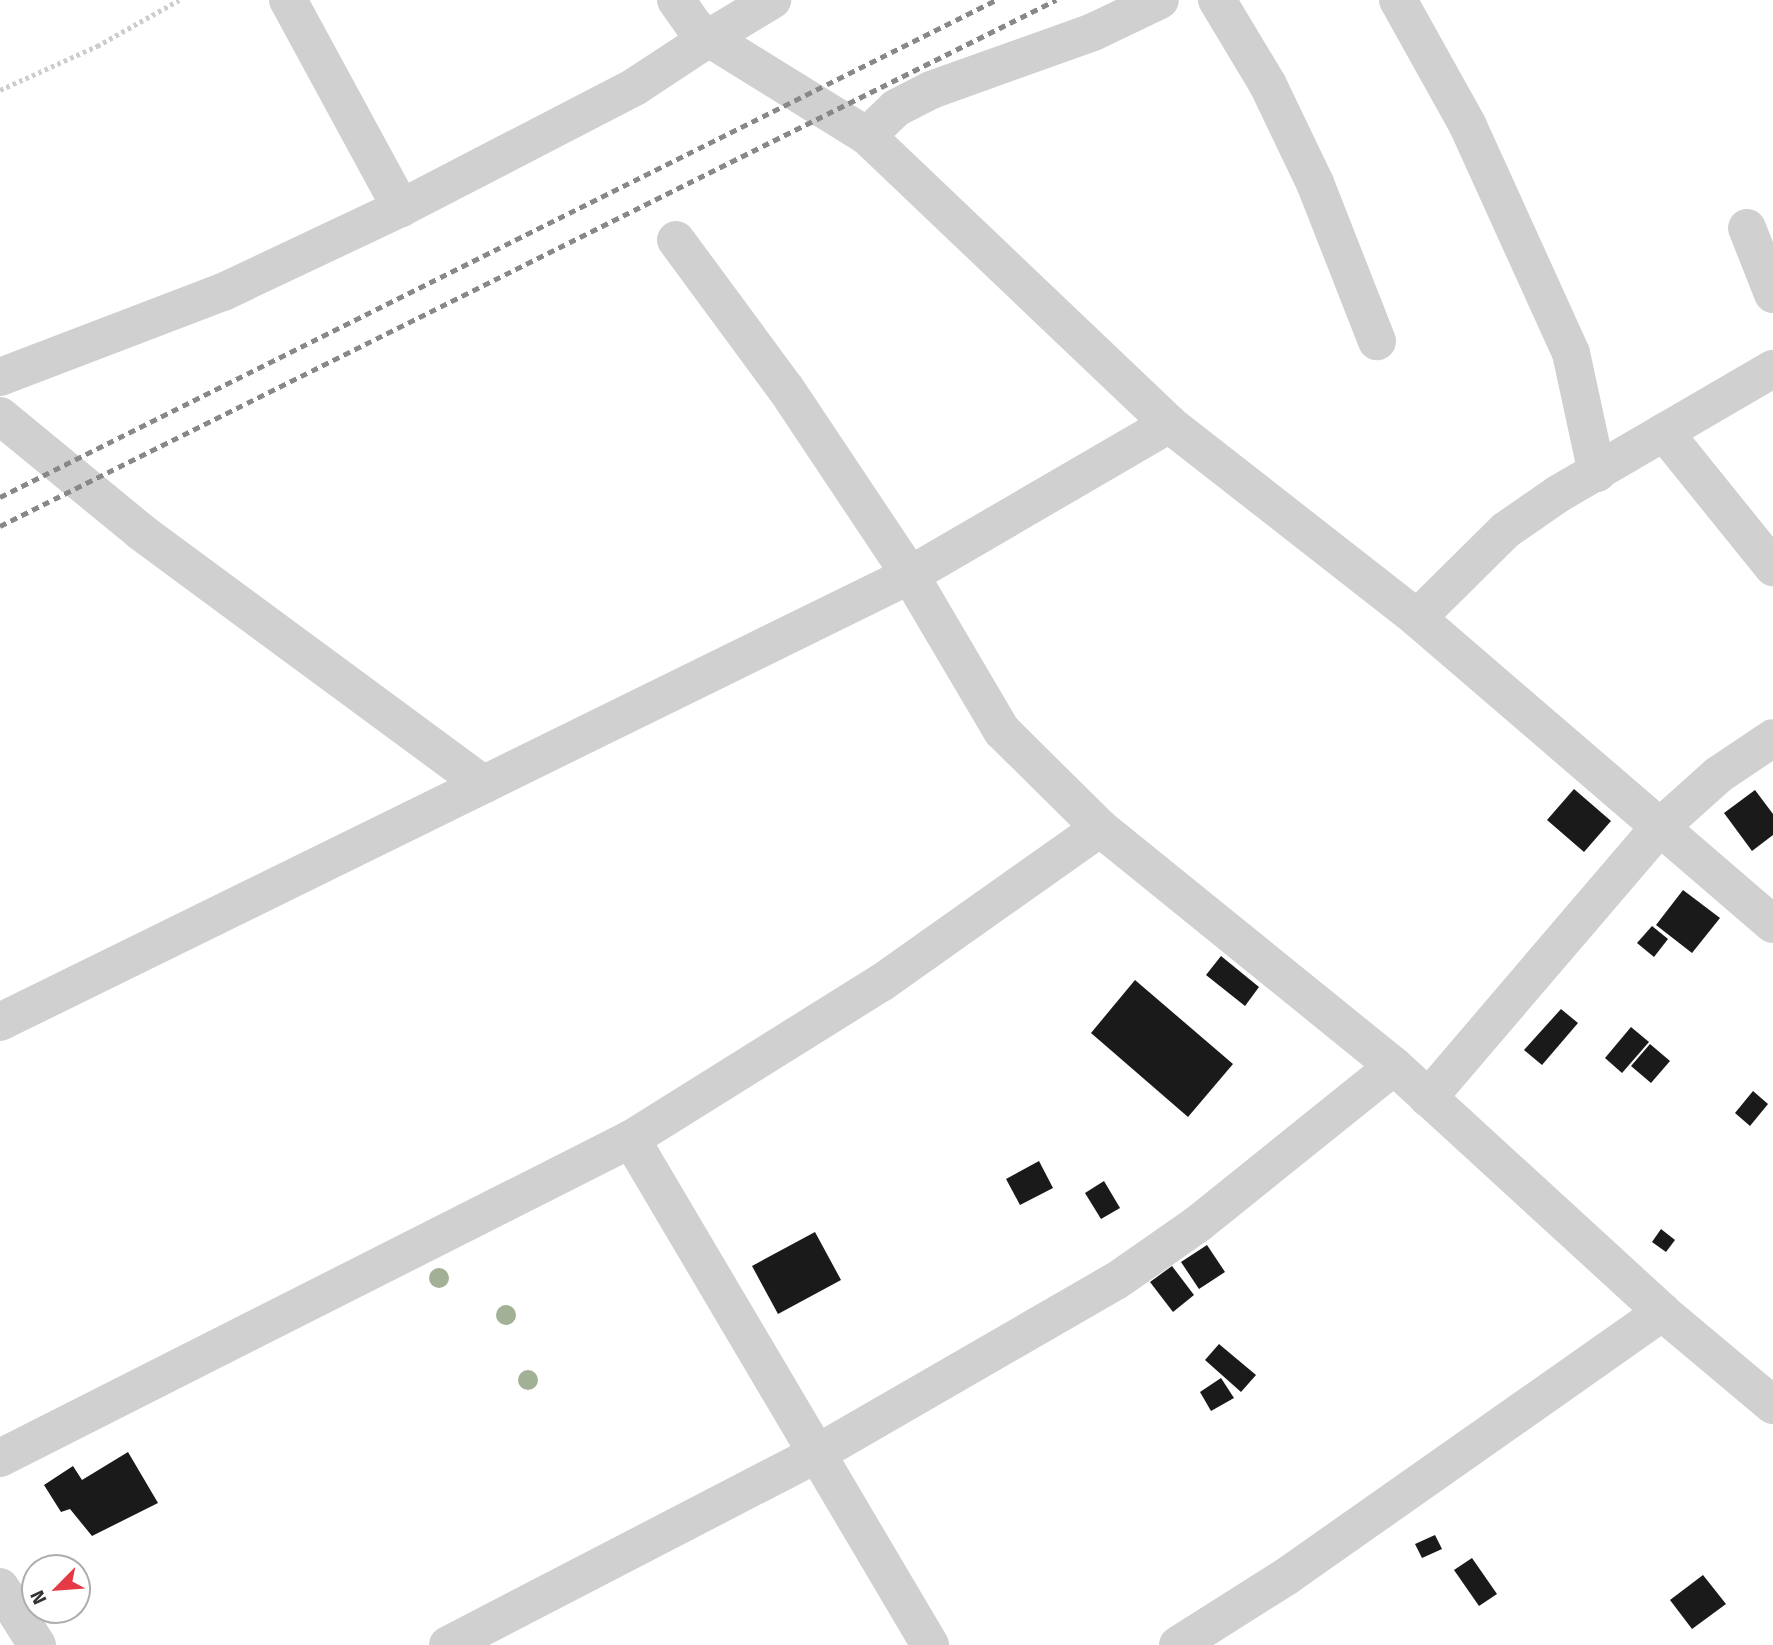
<!DOCTYPE html>
<html>
<head>
<meta charset="utf-8">
<style>
	body { margin:0 }
	#map { position:relative; width:1773px; height:1645px; overflow:hidden; background:#fff; font-family:"Fira Sans",sans-serif }
	div>[style] { position:absolute }
	.building>* { inset:0; background:#1a1a1a }
	.path>* { height:4.5px; margin-top:-2.25px; transform-origin:0; background:repeating-linear-gradient(90deg,#cdcdcd 0 3.5px,transparent 0 7px) }
	.street>* { height:38px; margin:-19px; padding:0 19px; transform-origin:19px; border-radius:19px; background:#d0d0d0 }
	.rail>* { height:5px; margin-top:-2.5px; transform-origin:0; background:repeating-linear-gradient(90deg,#888 0 7px,transparent 0 12px) }
	.trees>* { width:20px; height:20px; margin:-10px; border-radius:50%; background:#a2b095 }
	span { translate:-50% -50%; white-space:nowrap; text-align:center; line-height:1.15; -webkit-text-stroke:7px #fff; paint-order:stroke }
	.north { position:absolute; left:21px; top:1554px; width:70px; height:70px; box-sizing:border-box; background:#fff; border:2px solid #adadad; border-radius:50%; rotate:245deg; font-size:19px; font-weight:700; line-height:28px; text-align:center; color:#333 }
	.north::after { content:''; display:block; margin:auto; width:24px; height:32px; background:#e63946; clip-path:polygon(50% 0,100% 100%,50% 72%,0 100%) }
</style>
</head>
<body>
<div id="map">
	<div class="building">
		<i style="clip-path:polygon(1574px 789px,1611px 821px,1584px 852px,1547px 820px)"></i>
		<i style="clip-path:polygon(1755px 790px,1773px 814px,1773px 835px,1752px 851px,1724px 813px)"></i>
		<i style="clip-path:polygon(1683px 890px,1720px 918px,1692px 953px,1656px 925px)"></i>
		<i style="clip-path:polygon(1652px 926px,1668px 939px,1654px 957px,1637px 943px)"></i>
		<i style="clip-path:polygon(1221px 956px,1259px 987px,1245px 1006px,1206px 975px)"></i>
		<i style="clip-path:polygon(1135px 980px,1233px 1064px,1188px 1117px,1091px 1033px)"></i>
		<i style="clip-path:polygon(1561px 1009px,1578px 1023px,1542px 1065px,1524px 1050px)"></i>
		<i style="clip-path:polygon(1631px 1027px,1649px 1042px,1622px 1073px,1605px 1058px)"></i>
		<i style="clip-path:polygon(1650px 1044px,1670px 1061px,1651px 1083px,1631px 1066px)"></i>
		<i style="clip-path:polygon(1753px 1091px,1768px 1104px,1750px 1126px,1735px 1113px)"></i>
		<i style="clip-path:polygon(1039px 1161px,1053px 1188px,1020px 1205px,1006px 1179px)"></i>
		<i style="clip-path:polygon(1104px 1181px,1120px 1208px,1101px 1219px,1085px 1193px)"></i>
		<i style="clip-path:polygon(1661px 1229px,1675px 1240px,1666px 1252px,1652px 1242px)"></i>
		<i style="clip-path:polygon(815px 1232px,841px 1280px,778px 1314px,752px 1266px)"></i>
		<i style="clip-path:polygon(1207px 1245px,1225px 1272px,1199px 1289px,1181px 1262px)"></i>
		<i style="clip-path:polygon(1172px 1266px,1194px 1295px,1173px 1312px,1150px 1282px)"></i>
		<i style="clip-path:polygon(1219px 1344px,1256px 1375px,1241px 1392px,1205px 1360px)"></i>
		<i style="clip-path:polygon(1221px 1378px,1234px 1398px,1211px 1411px,1200px 1392px)"></i>
		<i style="clip-path:polygon(128px 1452px,158px 1503px,92px 1536px,70px 1509px,61px 1512px,44px 1485px,73px 1466px,82px 1480px)"></i>
		<i style="clip-path:polygon(1435px 1535px,1442px 1549px,1422px 1558px,1415px 1544px)"></i>
		<i style="clip-path:polygon(1472px 1558px,1497px 1594px,1479px 1606px,1454px 1570px)"></i>
		<i style="clip-path:polygon(1703px 1575px,1726px 1604px,1692px 1629px,1670px 1600px)"></i>
	</div>
	<div class="path">
		<i style="left:0;top:90px;width:107px;rotate:-24.4deg"></i>
		<i style="left:97px;top:46px;width:94px;rotate:-29.3deg"></i>
	</div>
	<div class="street">
		<i style="left:288px;top:0;width:237px;rotate:61.5deg"></i>
		<i style="left:676px;top:0;width:33px;rotate:55deg"></i>
		<i style="left:695px;top:27px;width:18px;rotate:38deg"></i>
		<i style="left:709px;top:38px;width:74px;rotate:-31.1deg"></i>
		<i style="left:1217px;top:0;width:99px;rotate:59deg"></i>
		<i style="left:1268px;top:85px;width:109px;rotate:64.4deg"></i>
		<i style="left:1315px;top:183px;width:170px;rotate:68.6deg"></i>
		<i style="left:1398px;top:0;width:144px;rotate:60.9deg"></i>
		<i style="left:1468px;top:126px;width:249px;rotate:65.6deg"></i>
		<i style="left:1571px;top:353px;width:123px;rotate:77.8deg"></i>
		<i style="left:867px;top:136px;width:40px;rotate:-44deg"></i>
		<i style="left:896px;top:108px;width:39px;rotate:-27deg"></i>
		<i style="left:931px;top:90px;width:172px;rotate:-19.7deg"></i>
		<i style="left:1093px;top:32px;width:74px;rotate:-25.5deg"></i>
		<i style="left:1747px;top:228px;width:71px;rotate:68.5deg"></i>
		<i style="left:676px;top:240px;width:185px;rotate:53.6deg"></i>
		<i style="left:786px;top:389px;width:224px;rotate:56.3deg"></i>
		<i style="left:910px;top:575px;width:181px;rotate:59.5deg"></i>
		<i style="left:1002px;top:731px;width:138px;rotate:44.7deg"></i>
		<i style="left:1100px;top:828px;width:378px;rotate:39deg"></i>
		<i style="left:1394px;top:1066px;width:364px;rotate:42.5deg"></i>
		<i style="left:1662px;top:1312px;width:145px;rotate:40deg"></i>
		<i style="left:0;top:377px;width:239px;rotate:-20.9deg"></i>
		<i style="left:223px;top:292px;width:197px;rotate:-25.3deg"></i>
		<i style="left:401px;top:208px;width:265px;rotate:-27.4deg"></i>
		<i style="left:636px;top:86px;width:87px;rotate:-33.3deg"></i>
		<i style="left:709px;top:38px;width:186px;rotate:31.8deg"></i>
		<i style="left:867px;top:136px;width:417px;rotate:43.6deg"></i>
		<i style="left:1169px;top:424px;width:315px;rotate:38deg"></i>
		<i style="left:1417px;top:618px;width:469px;rotate:40.7deg"></i>
		<i style="left:0;top:416px;width:183px;rotate:39.4deg"></i>
		<i style="left:141px;top:532px;width:426px;rotate:36.4deg"></i>
		<i style="left:1664px;top:432px;width:174px;rotate:51.1deg"></i>
		<i style="left:1417px;top:618px;width:125px;rotate:-44.7deg"></i>
		<i style="left:1506px;top:530px;width:63px;rotate:-34.7deg"></i>
		<i style="left:1558px;top:494px;width:249px;rotate:-30.2deg"></i>
		<i style="left:0;top:1022px;width:1014px;rotate:-26.16deg"></i>
		<i style="left:910px;top:575px;width:300px;rotate:-30.2deg"></i>
		<i style="left:1428px;top:1098px;width:355px;rotate:-49.5deg"></i>
		<i style="left:1659px;top:828px;width:79px;rotate:-41.9deg"></i>
		<i style="left:1718px;top:775px;width:66px;rotate:-33.9deg"></i>
		<i style="left:631px;top:1139px;width:588px;rotate:59.42deg"></i>
		<i style="left:0;top:1458px;width:707px;rotate:-26.82deg"></i>
		<i style="left:631px;top:1139px;width:295px;rotate:-32deg"></i>
		<i style="left:881px;top:983px;width:268px;rotate:-35.3deg"></i>
		<i style="left:0;top:1587px;width:69px;rotate:57.5deg"></i>
		<i style="left:448px;top:1645px;width:415px;rotate:-27.4deg"></i>
		<i style="left:816px;top:1454px;width:346px;rotate:-30deg"></i>
		<i style="left:1116px;top:1281px;width:101px;rotate:-34.9deg"></i>
		<i style="left:1199px;top:1223px;width:250px;rotate:-38.8deg"></i>
		<i style="left:1178px;top:1645px;width:129px;rotate:-32.3deg"></i>
		<i style="left:1287px;top:1576px;width:459px;rotate:-35.1deg"></i>
	</div>
	<div class="rail">
		<i style="left:0;top:497px;width:1113px;rotate:-26.52deg"></i>
		<i style="left:0;top:526px;width:1180px;rotate:-26.48deg"></i>
	</div>
	<div class="trees">
		<i style="left:439px;top:1278px"></i>
		<i style="left:506px;top:1315px"></i>
		<i style="left:528px;top:1380px"></i>
	</div>
	<div class="north">N</div>
</div>
</body>
</html>
